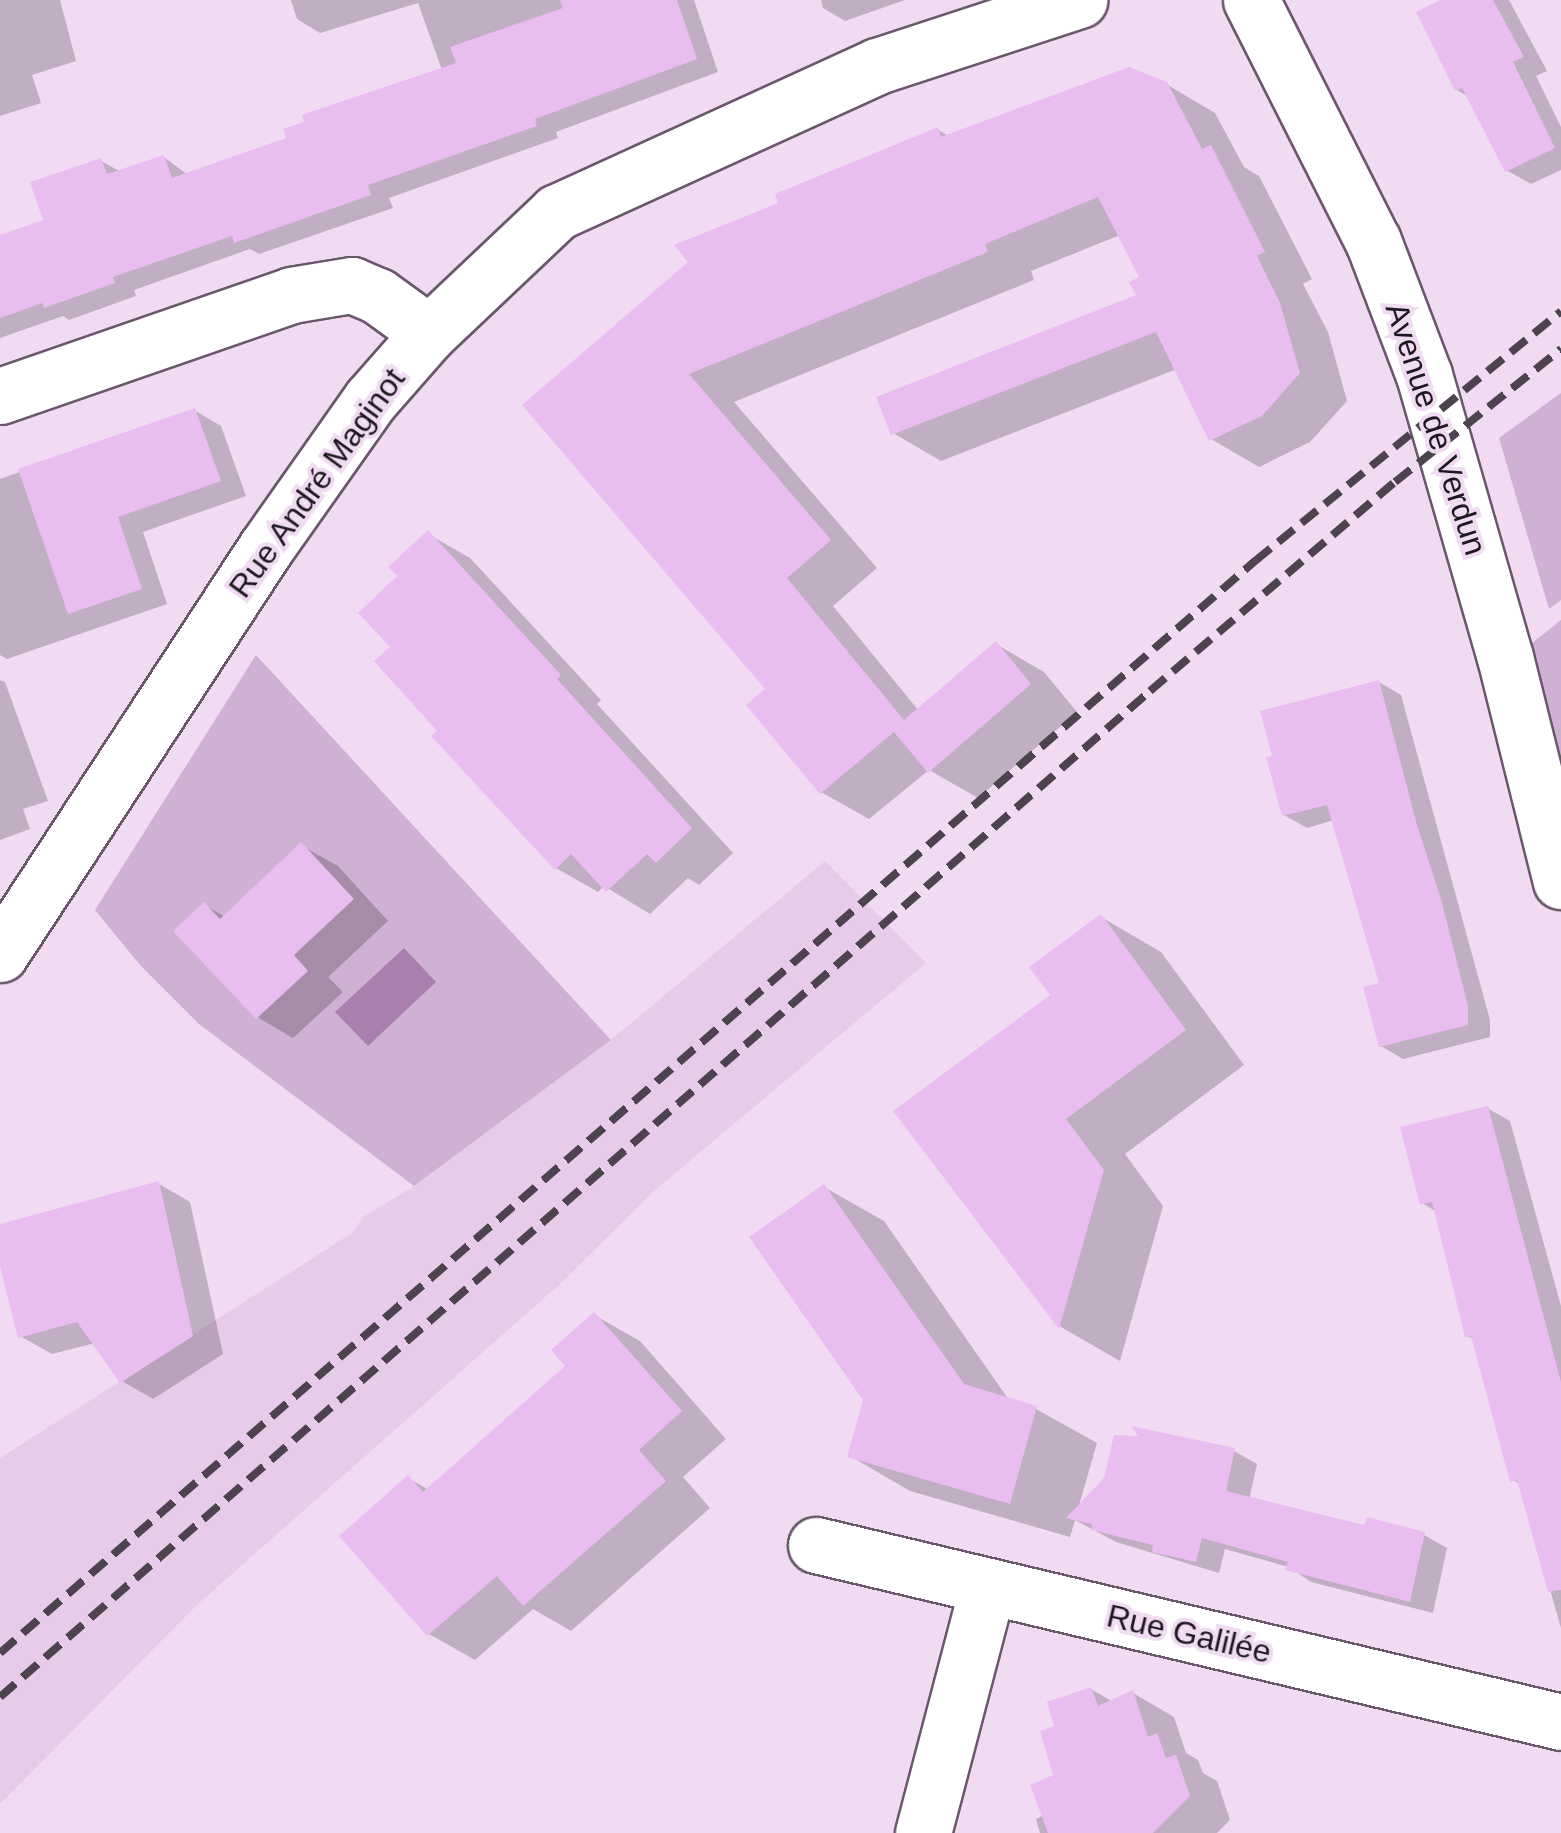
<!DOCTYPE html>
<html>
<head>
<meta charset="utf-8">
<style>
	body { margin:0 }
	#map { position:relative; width:1561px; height:1833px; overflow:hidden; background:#f0dbf3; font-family:Arial,sans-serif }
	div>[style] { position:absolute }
	.built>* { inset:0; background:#e7ccea }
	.green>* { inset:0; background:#cfb1d3 }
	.water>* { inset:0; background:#aa80af }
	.shadow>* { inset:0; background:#0003 }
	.building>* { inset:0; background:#eabdf0 }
	.roads { filter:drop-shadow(2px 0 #6a576c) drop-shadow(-2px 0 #6a576c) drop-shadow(0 2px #6a576c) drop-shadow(0 -2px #6a576c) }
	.street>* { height:55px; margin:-27.5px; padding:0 27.5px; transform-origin:27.5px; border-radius:27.5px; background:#fff }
	.secondary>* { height:55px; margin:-27.5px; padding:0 27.5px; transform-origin:27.5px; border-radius:27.5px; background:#fff }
	.rail>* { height:8px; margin-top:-4px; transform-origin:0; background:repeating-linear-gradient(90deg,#4d434f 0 20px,transparent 0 30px) }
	span { translate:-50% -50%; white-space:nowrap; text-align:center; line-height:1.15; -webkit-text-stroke:8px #f0dbf3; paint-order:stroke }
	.street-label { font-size:32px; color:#1e171f }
</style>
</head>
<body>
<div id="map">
	<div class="built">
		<i style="clip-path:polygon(825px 861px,926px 963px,654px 1191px,560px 1284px,198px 1604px,0 1804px,0 1458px,352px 1233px,363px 1217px,414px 1186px,611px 1040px)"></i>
	</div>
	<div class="green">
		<i style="clip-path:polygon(1561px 393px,1561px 600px,1549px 609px,1499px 438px)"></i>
		<i style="clip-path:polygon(1561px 620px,1561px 806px,1522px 651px)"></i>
		<i style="clip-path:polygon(256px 655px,611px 1040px,414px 1186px,199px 1024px,140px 965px,95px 910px)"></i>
	</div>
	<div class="water">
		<i style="clip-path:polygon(404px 948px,436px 982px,368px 1046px,335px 1012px)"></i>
	</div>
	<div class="shadow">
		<i style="clip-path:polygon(0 0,60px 0,76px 61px,32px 75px,41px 103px,0 116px)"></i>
		<i style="clip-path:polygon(291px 0,694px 0,718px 72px,556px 132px,558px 138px,389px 198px,393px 208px,259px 254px,250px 249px,134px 290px,136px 296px,69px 320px,63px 316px,0 338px,0 237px,47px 221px,101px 161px,121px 172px,164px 157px,188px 175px,289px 140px,442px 70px,418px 3px,320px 33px,297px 19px)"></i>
		<i style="clip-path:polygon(821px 0,905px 0,845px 21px,823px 8px)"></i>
		<i style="clip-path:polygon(1445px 0,1509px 0,1547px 71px,1536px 76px,1561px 127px,1561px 170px,1531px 184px,1506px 170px,1469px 97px,1457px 90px)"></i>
		<i style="clip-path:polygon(1166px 84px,1215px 113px,1244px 167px,1259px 176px,1312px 279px,1303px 284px,1328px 332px,1347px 401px,1310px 442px,1259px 467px,1211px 439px,1177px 369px,941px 461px,893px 433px,1140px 296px,1142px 278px,1120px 235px,1031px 271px,1034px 280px,734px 402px,877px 568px,833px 606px,919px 711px,996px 644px,1044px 672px,1077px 712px,978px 798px,929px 770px,869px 819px,821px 792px,769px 689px,525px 405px,782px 205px,938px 130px,949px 136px)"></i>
		<i style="clip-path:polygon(194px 410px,221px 426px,246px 496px,143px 532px,167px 604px,7px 659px,0 655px,0 479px)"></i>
		<i style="clip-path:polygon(428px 534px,470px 558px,601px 700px,597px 704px,733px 853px,699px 885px,688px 878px,650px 914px,604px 886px,598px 892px,556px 868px,440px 731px,393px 647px,401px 576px)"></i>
		<i style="clip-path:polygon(0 680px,5px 682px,48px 801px,23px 809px,30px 829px,0 840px)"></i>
		<i style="clip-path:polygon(1379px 682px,1401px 695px,1490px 1020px,1490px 1037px,1403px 1059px,1381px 1046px,1382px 985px,1334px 820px,1307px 828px,1284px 815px)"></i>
		<i style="clip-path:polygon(302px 846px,338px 866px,388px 921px,328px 977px,343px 992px,293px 1038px,257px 1017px,205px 905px,225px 917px)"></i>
		<i style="clip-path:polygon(1101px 917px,1161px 952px,1244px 1065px,1125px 1154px,1163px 1206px,1120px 1361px,1061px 1327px,896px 1111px,1053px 996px)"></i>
		<i style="clip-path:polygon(1487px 1108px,1510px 1121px,1561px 1306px,1561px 1628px,1520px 1484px,1513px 1480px,1475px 1340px,1467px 1336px,1437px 1212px,1422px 1203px)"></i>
		<i style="clip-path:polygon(159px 1184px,190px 1202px,223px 1354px,153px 1399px,122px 1381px,95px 1343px,52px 1354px,20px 1336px,0 1257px,0 1226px)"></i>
		<i style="clip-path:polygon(824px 1187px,884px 1221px,1009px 1400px,1036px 1409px,1097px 1443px,1078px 1509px,1234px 1451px,1257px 1464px,1249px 1500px,1366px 1528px,1424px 1535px,1447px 1548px,1433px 1613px,1311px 1582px,1289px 1567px,1225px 1549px,1219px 1573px,1116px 1542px,1075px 1520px,1070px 1537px,910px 1491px,850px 1456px,866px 1400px)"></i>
		<i style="clip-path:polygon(594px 1315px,640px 1341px,726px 1439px,683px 1477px,710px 1508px,571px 1631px,533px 1609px,475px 1660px,429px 1634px,408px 1478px,429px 1490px,569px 1366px)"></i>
		<i style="clip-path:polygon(1091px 1689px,1113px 1702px,1133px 1693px,1174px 1717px,1186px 1753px,1198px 1760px,1203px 1773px,1217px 1781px,1230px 1820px,1217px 1833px,1040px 1833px,1036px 1819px,1044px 1815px,1056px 1776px,1057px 1727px)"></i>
	</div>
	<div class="building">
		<i style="clip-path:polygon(560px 0,677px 0,697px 59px,535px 119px,537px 126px,368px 185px,371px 195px,234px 243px,232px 236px,113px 277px,115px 283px,44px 308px,42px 303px,0 318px,0 235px,43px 220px,30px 182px,101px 158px,107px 174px,164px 155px,172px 178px,286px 138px,283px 129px,304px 122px,302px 115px,456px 63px,450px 47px,563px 8px)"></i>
		<i style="clip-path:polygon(1440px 0,1493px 0,1524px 57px,1513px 62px,1555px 148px,1505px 172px,1462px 88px,1455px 91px,1416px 12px)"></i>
		<i style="clip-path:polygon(1129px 67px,1167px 82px,1202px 149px,1211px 145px,1265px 252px,1257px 256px,1280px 303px,1300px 373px,1262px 416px,1209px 441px,1156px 332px,891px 435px,876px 397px,1136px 295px,1129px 282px,1139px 277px,1098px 197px,985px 244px,988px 252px,689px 374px,831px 540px,787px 578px,904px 720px,996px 641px,1031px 684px,928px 773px,894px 732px,820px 794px,746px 705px,765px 689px,522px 405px,688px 262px,674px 245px,778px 203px,775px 194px,938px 127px,941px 137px)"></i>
		<i style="clip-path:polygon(195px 408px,221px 481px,118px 517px,142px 589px,68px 614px,18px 469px)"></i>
		<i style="clip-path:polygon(428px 530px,561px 675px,557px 679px,692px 828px,656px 863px,647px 854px,606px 892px,571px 854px,555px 870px,431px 736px,437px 731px,374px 661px,390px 647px,358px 613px,397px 576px,388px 567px)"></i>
		<i style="clip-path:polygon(1379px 680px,1417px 825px,1441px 899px,1468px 1006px,1468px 1025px,1379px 1047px,1363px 987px,1379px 983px,1327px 805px,1282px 816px,1266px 757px,1272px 756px,1260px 711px)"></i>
		<i style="clip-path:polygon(301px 842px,354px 899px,294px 955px,308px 971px,256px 1019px,173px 931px,204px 902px,220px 919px)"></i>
		<i style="clip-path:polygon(1101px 914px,1186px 1030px,1066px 1119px,1104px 1170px,1059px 1329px,893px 1111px,1050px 995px,1029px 967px)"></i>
		<i style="clip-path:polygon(1488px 1106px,1561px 1382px,1561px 1590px,1548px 1592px,1517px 1480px,1510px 1482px,1471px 1336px,1465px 1337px,1432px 1202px,1420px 1205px,1400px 1127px)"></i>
		<i style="clip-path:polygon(159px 1181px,193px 1336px,120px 1383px,77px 1322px,18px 1338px,0 1267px,0 1224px)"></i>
		<i style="clip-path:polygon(824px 1184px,964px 1384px,1037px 1406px,1010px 1504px,847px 1457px,863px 1400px,749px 1237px)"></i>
		<i style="clip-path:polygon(594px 1312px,682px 1411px,639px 1450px,666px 1481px,523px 1606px,497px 1576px,427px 1636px,339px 1536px,408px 1475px,423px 1492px,565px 1366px,551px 1350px)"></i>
		<i style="clip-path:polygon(1131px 1426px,1235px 1448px,1226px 1491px,1364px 1525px,1367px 1517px,1425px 1532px,1410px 1602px,1285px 1570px,1288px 1562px,1202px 1538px,1196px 1562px,1152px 1552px,1153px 1545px,1091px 1530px,1092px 1524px,1066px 1518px,1104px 1478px,1114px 1435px,1138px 1436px)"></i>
		<i style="clip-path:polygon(1091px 1687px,1098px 1706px,1133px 1690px,1148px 1737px,1157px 1733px,1166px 1758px,1176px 1755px,1190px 1796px,1153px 1833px,1048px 1833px,1030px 1785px,1053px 1775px,1040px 1731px,1054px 1726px,1047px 1702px)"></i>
	</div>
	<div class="roads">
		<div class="street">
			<i style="left:0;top:396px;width:308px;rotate:-19.1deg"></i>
			<i style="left:291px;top:295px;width:62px;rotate:-9.3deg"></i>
			<i style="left:352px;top:285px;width:28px;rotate:23deg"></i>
			<i style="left:378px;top:296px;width:63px;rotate:36deg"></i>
			<i style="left:816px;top:1545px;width:766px;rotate:13.36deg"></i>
			<i style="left:923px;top:1833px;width:255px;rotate:-75.3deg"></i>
		</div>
		<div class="secondary">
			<i style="left:1251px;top:0;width:270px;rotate:63.2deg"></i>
			<i style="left:1373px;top:241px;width:143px;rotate:69.2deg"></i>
			<i style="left:1424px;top:375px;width:293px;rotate:74deg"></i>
			<i style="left:1505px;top:657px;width:231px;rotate:76deg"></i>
			<i style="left:0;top:954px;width:484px;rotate:-56.8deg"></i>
			<i style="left:265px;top:549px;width:184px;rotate:-54.8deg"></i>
			<i style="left:371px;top:399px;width:88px;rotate:-48.7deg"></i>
			<i style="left:429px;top:333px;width:176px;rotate:-43.4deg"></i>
			<i style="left:557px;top:212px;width:352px;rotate:-24.5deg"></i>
			<i style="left:877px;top:66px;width:213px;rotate:-18.1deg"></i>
		</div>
	</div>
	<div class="rail">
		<i style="left:0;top:1653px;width:1664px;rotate:-41.03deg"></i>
		<i style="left:1255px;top:561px;width:395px;rotate:-39.2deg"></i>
		<i style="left:0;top:1697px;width:1528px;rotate:-41.18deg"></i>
		<i style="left:1150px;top:691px;width:322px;rotate:-40.5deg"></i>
		<i style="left:1395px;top:482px;width:213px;rotate:-38.7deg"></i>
	</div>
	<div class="street-label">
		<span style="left:1436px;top:429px;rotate:72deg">Avenue de Verdun</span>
		<span style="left:317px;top:483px;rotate:-54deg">Rue André Maginot</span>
		<span style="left:1189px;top:1634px;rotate:13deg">Rue Galilée</span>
	</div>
</div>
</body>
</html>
